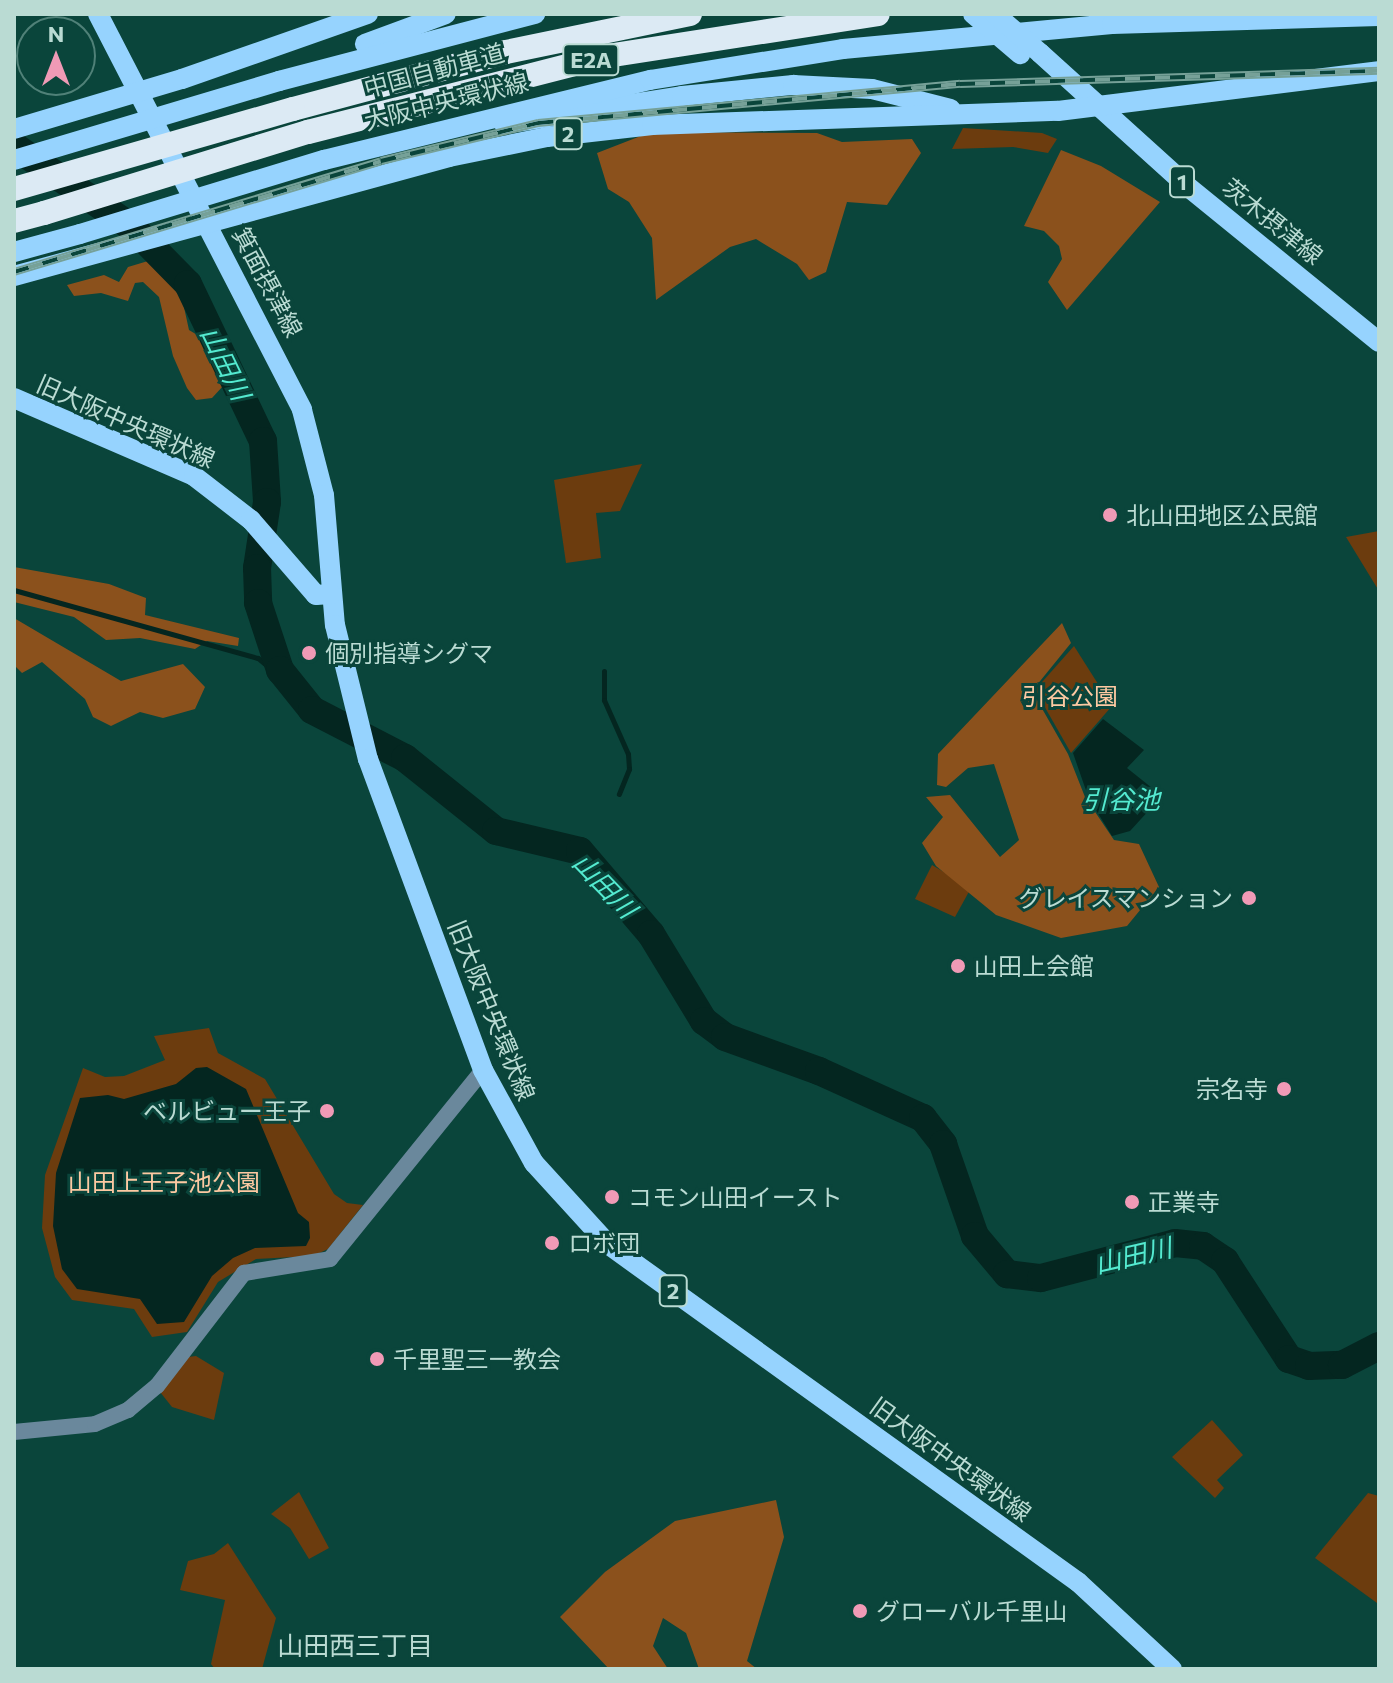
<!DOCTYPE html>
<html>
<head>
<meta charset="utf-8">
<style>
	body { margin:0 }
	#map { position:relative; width:1393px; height:1683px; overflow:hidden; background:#0a453b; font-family:Commissioner,"Noto Sans JP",sans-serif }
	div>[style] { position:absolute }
	.green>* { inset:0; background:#6c3c0e }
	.forest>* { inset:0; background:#8b511c }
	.water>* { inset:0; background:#042620 }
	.stream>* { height:5px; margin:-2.5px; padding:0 2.5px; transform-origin:2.5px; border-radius:2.5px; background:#042620 }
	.river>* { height:28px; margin:-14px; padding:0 14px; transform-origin:14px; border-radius:14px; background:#042620 }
	.minor>* { height:16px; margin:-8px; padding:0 8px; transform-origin:8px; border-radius:8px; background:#6a889c }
	.major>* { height:20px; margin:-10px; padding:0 10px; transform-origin:10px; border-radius:10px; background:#96d3fe }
	.highway>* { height:24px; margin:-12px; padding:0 12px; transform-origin:12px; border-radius:12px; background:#dceaf4 }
	.rail>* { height:8px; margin-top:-4px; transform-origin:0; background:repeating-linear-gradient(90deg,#0a453b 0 15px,#76a198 0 30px); box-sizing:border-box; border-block:2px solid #76a198 }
	.major-bridge>* { height:20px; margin:-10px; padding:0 10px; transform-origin:10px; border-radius:10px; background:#96d3fe }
	.highway-bridge>* { height:24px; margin:-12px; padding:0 12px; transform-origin:12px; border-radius:12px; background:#dceaf4 }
	.dots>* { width:22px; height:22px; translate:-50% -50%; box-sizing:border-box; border:4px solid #0a453b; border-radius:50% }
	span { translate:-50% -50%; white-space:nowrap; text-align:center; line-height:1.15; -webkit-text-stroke:6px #0a453b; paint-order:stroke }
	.shield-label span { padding:2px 6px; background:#0a453b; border:2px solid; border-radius:6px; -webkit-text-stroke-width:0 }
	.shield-label { font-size:22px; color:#badbd3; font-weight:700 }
	.street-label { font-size:24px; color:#badbd3 }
	.poi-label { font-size:24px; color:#badbd3 }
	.left { translate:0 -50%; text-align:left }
	.right { translate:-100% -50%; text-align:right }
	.park-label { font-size:24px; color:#fdc9a2 }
	.water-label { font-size:26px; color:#54ead0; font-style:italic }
	.neighbourhood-label { font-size:26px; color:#badbd3 }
	.frame { position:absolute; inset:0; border:16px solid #badbd3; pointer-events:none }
	.north { position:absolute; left:16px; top:16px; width:80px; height:80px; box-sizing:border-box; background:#0a453b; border:2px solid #508178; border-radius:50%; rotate:0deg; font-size:22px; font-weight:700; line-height:32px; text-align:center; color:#badbd3 }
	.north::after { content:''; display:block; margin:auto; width:28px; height:36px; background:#f09ab6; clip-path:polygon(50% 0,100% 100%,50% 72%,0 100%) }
</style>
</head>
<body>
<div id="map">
	<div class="green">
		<i style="clip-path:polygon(963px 128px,1042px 133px,1057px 139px,1048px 153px,1013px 147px,952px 149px)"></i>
		<i style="clip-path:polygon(642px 464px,620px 511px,596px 513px,601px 558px,566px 563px,554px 480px)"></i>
		<i style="clip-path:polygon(1379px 531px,1379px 591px,1346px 537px)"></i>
		<i style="clip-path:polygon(1074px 646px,1112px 706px,1071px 753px,1035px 690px)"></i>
		<i style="clip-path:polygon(932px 865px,971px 888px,955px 917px,915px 899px)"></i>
		<i style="clip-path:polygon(209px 1028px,218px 1053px,265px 1079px,334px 1194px,347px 1203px,363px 1205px,328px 1249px,313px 1256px,256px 1259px,218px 1282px,187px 1332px,152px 1337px,134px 1309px,72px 1300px,55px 1277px,42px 1228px,45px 1175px,83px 1068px,105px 1077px,124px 1076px,165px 1060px,154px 1036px)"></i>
		<i style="clip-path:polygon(196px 1356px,224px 1373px,214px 1420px,172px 1407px,160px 1392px,188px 1357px)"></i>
		<i style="clip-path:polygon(1212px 1420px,1243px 1455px,1217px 1480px,1224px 1488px,1215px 1498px,1172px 1457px)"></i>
		<i style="clip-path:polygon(299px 1492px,329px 1548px,309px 1559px,290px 1528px,271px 1514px)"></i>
		<i style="clip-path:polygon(1368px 1493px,1379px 1496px,1377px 1603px,1315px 1558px)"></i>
		<i style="clip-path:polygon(228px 1543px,276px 1618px,262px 1669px,215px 1669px,211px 1664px,225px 1600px,180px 1590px,188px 1561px,214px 1554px)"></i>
	</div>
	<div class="forest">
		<i style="clip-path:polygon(651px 132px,817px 133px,842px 142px,912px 139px,921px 153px,887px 205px,847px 202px,826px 272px,809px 280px,797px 264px,756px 239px,730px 247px,656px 300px,652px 238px,629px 202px,608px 189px,597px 153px)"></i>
		<i style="clip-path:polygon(1061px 150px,1101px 166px,1160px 202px,1067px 310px,1048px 282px,1062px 259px,1059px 246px,1044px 231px,1024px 226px)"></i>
		<i style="clip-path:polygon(148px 261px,180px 289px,189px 330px,209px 342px,212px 364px,224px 385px,212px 398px,196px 400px,187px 388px,173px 356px,159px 297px,143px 282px,135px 283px,128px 301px,101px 293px,74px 296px,67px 285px,104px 275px,119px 282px,128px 267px)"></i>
		<i style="clip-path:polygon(14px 567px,109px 584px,146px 598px,145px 615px,239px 638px,238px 646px,207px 641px,195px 649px,140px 638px,106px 640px,74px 617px,14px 602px)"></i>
		<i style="clip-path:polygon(14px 618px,121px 681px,183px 664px,205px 687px,195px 709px,163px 718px,140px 712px,111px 726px,93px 717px,85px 699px,42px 662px,22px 673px,14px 665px)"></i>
		<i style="clip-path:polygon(1062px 623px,1071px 643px,1032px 691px,1068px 754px,1085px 797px,1114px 840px,1139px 844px,1159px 887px,1127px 926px,1061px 938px,996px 915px,936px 866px,922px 843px,943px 817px,926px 797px,950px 795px,1000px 857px,1019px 840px,994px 764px,968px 768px,946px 787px,937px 785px,938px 754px)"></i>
		<i style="clip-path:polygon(776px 1500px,784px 1537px,747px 1661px,757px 1669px,699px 1669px,686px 1633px,663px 1618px,653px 1646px,668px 1669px,609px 1669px,560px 1617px,605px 1572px,675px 1521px)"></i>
	</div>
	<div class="water">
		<i style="clip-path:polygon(1103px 719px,1144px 750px,1127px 768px,1162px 796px,1130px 831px,1112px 836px,1089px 799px,1073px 753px)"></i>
		<i style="clip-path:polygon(207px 1067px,246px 1089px,298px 1213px,309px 1222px,310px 1238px,306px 1246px,255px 1248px,233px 1258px,212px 1276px,184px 1322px,157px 1324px,140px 1299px,77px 1289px,62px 1269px,53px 1226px,56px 1173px,80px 1098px,108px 1095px,124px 1099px,176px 1084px,196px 1068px)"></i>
	</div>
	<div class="stream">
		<i style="left:14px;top:590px;width:253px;rotate:15.6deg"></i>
		<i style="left:258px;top:658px;width:40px;rotate:40deg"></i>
		<i style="left:604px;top:671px;width:29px;rotate:90deg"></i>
		<i style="left:604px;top:700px;width:59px;rotate:66deg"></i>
		<i style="left:628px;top:754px;width:15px;rotate:86deg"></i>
		<i style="left:629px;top:769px;width:27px;rotate:112deg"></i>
	</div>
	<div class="river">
		<i style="left:14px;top:146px;width:145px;rotate:34.6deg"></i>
		<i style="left:133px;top:228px;width:78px;rotate:45.5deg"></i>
		<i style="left:188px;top:284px;width:174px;rotate:64.5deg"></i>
		<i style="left:263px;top:441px;width:61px;rotate:86.2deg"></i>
		<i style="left:267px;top:502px;width:67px;rotate:98.6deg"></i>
		<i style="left:257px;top:568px;width:35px;rotate:88deg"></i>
		<i style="left:258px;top:603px;width:71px;rotate:71.8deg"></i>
		<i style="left:280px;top:670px;width:51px;rotate:51.3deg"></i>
		<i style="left:312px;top:710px;width:105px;rotate:27.3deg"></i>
		<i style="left:405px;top:758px;width:117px;rotate:38.7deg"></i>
		<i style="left:496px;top:831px;width:86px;rotate:13.4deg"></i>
		<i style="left:580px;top:851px;width:109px;rotate:49.5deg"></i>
		<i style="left:651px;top:934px;width:102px;rotate:58.7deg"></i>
		<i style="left:704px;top:1021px;width:26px;rotate:37deg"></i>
		<i style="left:725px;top:1037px;width:100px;rotate:19.9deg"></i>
		<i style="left:819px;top:1071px;width:114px;rotate:24.3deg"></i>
		<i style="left:923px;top:1118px;width:33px;rotate:52deg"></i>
		<i style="left:943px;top:1144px;width:97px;rotate:70.8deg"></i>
		<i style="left:975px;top:1236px;width:50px;rotate:49.9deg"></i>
		<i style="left:1007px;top:1274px;width:34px;rotate:7deg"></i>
		<i style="left:1041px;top:1278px;width:138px;rotate:-14.6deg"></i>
		<i style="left:1175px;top:1243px;width:28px;rotate:6deg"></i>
		<i style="left:1203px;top:1246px;width:27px;rotate:34deg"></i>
		<i style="left:1225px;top:1261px;width:117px;rotate:56.9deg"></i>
		<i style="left:1289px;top:1359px;width:21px;rotate:19deg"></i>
		<i style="left:1309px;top:1366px;width:33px;rotate:-2deg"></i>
		<i style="left:1342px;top:1365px;width:42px;rotate:-27.2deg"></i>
	</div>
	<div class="minor">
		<i style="left:14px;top:1432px;width:81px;rotate:-5.6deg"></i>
		<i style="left:95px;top:1424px;width:36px;rotate:-23deg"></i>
		<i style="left:128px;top:1410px;width:38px;rotate:-40deg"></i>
		<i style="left:157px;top:1386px;width:143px;rotate:-52.4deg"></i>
		<i style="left:244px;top:1273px;width:87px;rotate:-9.2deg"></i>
		<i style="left:330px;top:1259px;width:243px;rotate:-51deg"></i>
	</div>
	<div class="major">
		<i style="left:98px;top:14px;width:445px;rotate:62.7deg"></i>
		<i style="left:302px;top:410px;width:88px;rotate:75.5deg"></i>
		<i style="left:324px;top:495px;width:130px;rotate:85.2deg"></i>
		<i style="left:335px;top:625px;width:138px;rotate:76.2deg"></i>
		<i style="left:368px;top:759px;width:332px;rotate:69.7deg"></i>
		<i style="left:483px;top:1070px;width:106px;rotate:61.3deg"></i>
		<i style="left:534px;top:1163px;width:111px;rotate:47.6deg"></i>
		<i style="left:609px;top:1245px;width:578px;rotate:35.7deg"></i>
		<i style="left:1078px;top:1582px;width:128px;rotate:42.8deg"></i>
		<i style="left:365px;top:44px;width:86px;rotate:-20.3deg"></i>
		<i style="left:1040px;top:53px;width:198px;rotate:42.1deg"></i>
		<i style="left:1187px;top:186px;width:247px;rotate:39.1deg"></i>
		<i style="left:279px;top:81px;width:265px;rotate:-14.7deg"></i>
		<i style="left:504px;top:124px;width:180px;rotate:-8.9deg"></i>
		<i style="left:682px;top:96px;width:112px;rotate:-5.7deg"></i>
		<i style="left:793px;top:85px;width:79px;rotate:2.9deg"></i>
		<i style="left:872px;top:89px;width:81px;rotate:14.2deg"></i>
		<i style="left:14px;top:129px;width:175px;rotate:-16.6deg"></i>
		<i style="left:182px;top:79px;width:197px;rotate:-19.3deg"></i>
		<i style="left:324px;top:160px;width:336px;rotate:-13.8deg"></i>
		<i style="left:650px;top:80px;width:195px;rotate:-9.1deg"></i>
		<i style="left:843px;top:49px;width:270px;rotate:-5.3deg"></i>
		<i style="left:1112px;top:24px;width:267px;rotate:-1.7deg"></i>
		<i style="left:14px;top:252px;width:68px;rotate:-15.3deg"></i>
		<i style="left:14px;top:276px;width:451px;rotate:-15.3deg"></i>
		<i style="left:449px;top:157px;width:100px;rotate:-11.5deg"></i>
		<i style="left:547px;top:137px;width:106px;rotate:-6.5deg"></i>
		<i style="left:652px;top:125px;width:406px;rotate:-2deg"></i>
		<i style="left:1058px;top:111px;width:323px;rotate:-7.1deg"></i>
		<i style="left:14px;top:398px;width:196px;rotate:23.4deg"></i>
		<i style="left:194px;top:476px;width:72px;rotate:37.7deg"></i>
		<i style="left:251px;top:520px;width:99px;rotate:49.1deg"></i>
		<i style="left:316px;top:595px;width:15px;rotate:-4deg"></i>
	</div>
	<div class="highway">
		<i style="left:293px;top:109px;width:220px;rotate:-15deg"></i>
		<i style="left:506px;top:52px;width:188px;rotate:-11.7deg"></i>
		<i style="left:308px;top:132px;width:309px;rotate:-14.3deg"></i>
		<i style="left:607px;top:56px;width:274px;rotate:-8.8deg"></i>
		<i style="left:14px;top:221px;width:31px;rotate:-15deg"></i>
	</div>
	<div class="rail">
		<i style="left:14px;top:272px;width:383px;rotate:-16.8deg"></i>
		<i style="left:381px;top:161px;width:162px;rotate:-13.6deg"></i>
		<i style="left:538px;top:123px;width:424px;rotate:-5.3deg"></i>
		<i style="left:960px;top:84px;width:419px;rotate:-1.8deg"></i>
	</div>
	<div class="major-bridge">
		<i style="left:973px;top:14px;width:62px;rotate:40.4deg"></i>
		<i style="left:995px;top:14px;width:60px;rotate:40.9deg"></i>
		<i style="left:14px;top:160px;width:277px;rotate:-16.6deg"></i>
		<i style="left:80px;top:234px;width:255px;rotate:-16.9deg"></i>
	</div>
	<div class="highway-bridge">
		<i style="left:14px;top:189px;width:290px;rotate:-16deg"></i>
		<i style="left:44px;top:213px;width:276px;rotate:-17.1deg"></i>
	</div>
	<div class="dots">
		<i style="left:1110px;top:515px;background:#f09ab6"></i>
		<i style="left:309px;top:653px;background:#f09ab6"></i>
		<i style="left:1249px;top:898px;background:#f09ab6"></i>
		<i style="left:958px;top:966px;background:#f09ab6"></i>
		<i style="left:1284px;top:1089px;background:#f09ab6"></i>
		<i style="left:327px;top:1111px;background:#f09ab6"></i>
		<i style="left:612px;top:1197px;background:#f09ab6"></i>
		<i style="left:1132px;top:1202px;background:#f09ab6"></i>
		<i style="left:552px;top:1243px;background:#f09ab6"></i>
		<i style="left:377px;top:1359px;background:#f09ab6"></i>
		<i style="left:860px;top:1611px;background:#f09ab6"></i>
	</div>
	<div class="shield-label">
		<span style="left:591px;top:60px">E2A</span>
		<span style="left:568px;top:134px">2</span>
		<span style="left:1182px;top:182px">1</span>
		<span style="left:673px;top:1291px">2</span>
	</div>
	<div class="street-label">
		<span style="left:434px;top:70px;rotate:-15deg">中国自動車道</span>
		<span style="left:446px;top:101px;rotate:-14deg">大阪中央環状線</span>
		<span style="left:1273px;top:221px;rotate:39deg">茨木摂津線</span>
		<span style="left:268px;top:282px;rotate:62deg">箕面摂津線</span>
		<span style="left:126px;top:421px;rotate:24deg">旧大阪中央環状線</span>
		<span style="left:492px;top:1010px;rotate:68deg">旧大阪中央環状線</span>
		<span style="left:951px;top:1459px;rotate:36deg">旧大阪中央環状線</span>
	</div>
	<div class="poi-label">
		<span class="left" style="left:1126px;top:515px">北山田地区公民館</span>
		<span class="left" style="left:325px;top:653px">個別指導シグマ</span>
		<span class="right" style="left:1233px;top:898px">グレイスマンション</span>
		<span class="left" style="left:974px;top:966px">山田上会館</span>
		<span class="right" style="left:1268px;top:1089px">宗名寺</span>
		<span class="right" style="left:311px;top:1111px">ベルビュー王子</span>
		<span class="left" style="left:628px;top:1197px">コモン山田イースト</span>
		<span class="left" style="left:1148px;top:1202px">正業寺</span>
		<span class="left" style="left:568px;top:1243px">ロボ団</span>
		<span class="left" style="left:393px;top:1359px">千里聖三一教会</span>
		<span class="left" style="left:876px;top:1611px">グローバル千里山</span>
	</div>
	<div class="park-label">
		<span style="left:1070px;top:696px">引谷公園</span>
		<span style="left:164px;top:1182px">山田上王子池公園</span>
	</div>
	<div class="water-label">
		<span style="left:226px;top:363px;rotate:64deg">山田川</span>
		<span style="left:1121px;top:799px">引谷池</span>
		<span style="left:605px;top:885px;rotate:46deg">山田川</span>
		<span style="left:1133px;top:1255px;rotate:-13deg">山田川</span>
	</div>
	<div class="neighbourhood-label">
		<span style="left:355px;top:1645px">山田西三丁目</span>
	</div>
	<div class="frame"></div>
	<div class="north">N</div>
</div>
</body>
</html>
